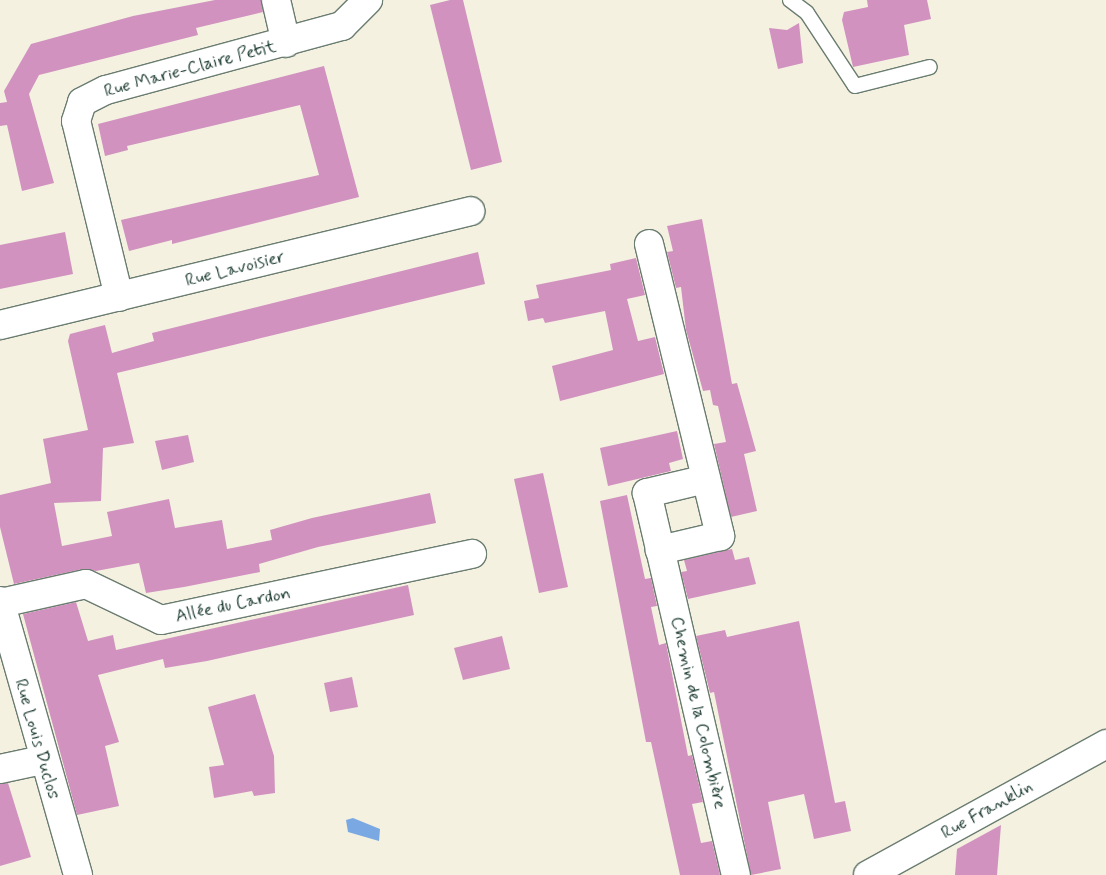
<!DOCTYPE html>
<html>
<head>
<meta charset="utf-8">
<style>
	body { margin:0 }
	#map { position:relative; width:1106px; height:875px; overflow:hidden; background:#f4f1e0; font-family:Mynerve,sans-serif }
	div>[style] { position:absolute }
	.water>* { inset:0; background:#79a8e2 }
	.building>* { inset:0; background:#d192c0 }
	.roads { filter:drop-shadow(1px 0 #6a7c70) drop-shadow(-1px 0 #6a7c70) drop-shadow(0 1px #6a7c70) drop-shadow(0 -1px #6a7c70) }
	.service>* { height:14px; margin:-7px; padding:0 7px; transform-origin:7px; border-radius:7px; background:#fff }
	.minor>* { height:28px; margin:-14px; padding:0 14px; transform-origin:14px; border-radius:14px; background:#fff }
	span { translate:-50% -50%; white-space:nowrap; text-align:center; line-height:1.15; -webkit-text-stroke:4px #fff; paint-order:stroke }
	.street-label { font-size:18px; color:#1f3d34 }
</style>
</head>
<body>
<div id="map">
	<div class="water">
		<i style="clip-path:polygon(353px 818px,380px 829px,379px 841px,348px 832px,346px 820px)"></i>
	</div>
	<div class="building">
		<i style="clip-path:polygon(215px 0,261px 0,263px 12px,196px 28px,198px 35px,39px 75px,29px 94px,54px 183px,22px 191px,7px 125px,0 126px,0 103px,7px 102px,4px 91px,31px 44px,133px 16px)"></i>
		<i style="clip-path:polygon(450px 0,463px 0,502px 162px,471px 170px,430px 5px)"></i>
		<i style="clip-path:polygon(867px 0,927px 0,931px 19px,904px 25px,909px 55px,853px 67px,842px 20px,844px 12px,868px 7px)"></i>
		<i style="clip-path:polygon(799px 23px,803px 63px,778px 69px,769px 28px,787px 30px)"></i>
		<i style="clip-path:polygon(324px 66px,359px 197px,172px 244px,172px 240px,129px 251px,121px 220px,319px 175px,300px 105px,127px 146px,128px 150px,105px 156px,98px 124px)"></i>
		<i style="clip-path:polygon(702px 219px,732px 384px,737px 383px,756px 451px,744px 454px,757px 511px,731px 517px,714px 444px,726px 442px,718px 406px,713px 405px,710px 390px,703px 391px,686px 330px,681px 287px,676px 288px,667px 252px,673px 251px,667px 226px)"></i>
		<i style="clip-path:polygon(65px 232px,73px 274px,0 289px,0 245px)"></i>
		<i style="clip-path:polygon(478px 252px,485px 284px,117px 373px,134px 443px,103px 448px,101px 501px,54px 503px,62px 546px,112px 536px,107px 512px,169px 499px,175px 528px,222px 520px,227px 549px,272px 540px,270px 530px,312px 518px,430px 493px,436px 523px,318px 547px,259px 564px,260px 572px,184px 587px,146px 593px,139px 563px,96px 571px,83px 569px,14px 584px,0 527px,0 495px,51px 483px,43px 439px,88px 430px,68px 341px,70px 334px,105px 325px,112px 353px,154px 341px,152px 333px)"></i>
		<i style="clip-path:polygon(636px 258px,645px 295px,627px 299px,638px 341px,655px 337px,664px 374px,560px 401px,552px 366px,613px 350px,605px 311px,545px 323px,543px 318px,528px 321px,524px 301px,539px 298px,536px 285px,611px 270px,610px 264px)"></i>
		<i style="clip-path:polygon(677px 431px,683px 459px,669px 463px,671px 471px,608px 486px,600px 448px)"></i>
		<i style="clip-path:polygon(188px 435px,194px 462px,162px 470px,155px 441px)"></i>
		<i style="clip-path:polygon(543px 473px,568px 587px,539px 593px,514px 479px)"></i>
		<i style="clip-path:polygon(627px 495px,645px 579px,651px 578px,657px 606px,651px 607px,659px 645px,666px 643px,688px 756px,692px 755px,703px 802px,692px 804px,701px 843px,712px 841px,720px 875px,680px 875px,651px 742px,646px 742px,600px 501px)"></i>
		<i style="clip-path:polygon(732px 549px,735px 560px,749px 557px,756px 584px,688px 599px,681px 572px,687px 571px,684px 560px)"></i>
		<i style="clip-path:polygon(408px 585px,414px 615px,207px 661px,165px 668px,163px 659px,98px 675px,119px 742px,105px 746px,119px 806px,77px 815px,23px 614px,76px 602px,88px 641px,113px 635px,116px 650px)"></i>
		<i style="clip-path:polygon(799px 621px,835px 803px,845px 801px,851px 831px,814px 839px,804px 794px,768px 802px,781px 869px,751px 875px,714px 692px,710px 693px,696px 636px,725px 630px,727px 637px)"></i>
		<i style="clip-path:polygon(502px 636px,510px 669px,463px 680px,454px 648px)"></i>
		<i style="clip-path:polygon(352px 677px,358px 707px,330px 712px,324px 683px)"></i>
		<i style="clip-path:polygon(255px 694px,274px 756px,275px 793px,254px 796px,252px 791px,214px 798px,209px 767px,224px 765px,208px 707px)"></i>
		<i style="clip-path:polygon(8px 783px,31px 857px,0 866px,0 784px)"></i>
		<i style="clip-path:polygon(1001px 825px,997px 875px,955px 875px,957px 849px)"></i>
	</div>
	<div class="roads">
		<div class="service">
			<i style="left:790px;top:0;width:21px;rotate:37deg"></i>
			<i style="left:807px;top:13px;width:87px;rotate:56.7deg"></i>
			<i style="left:855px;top:86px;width:77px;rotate:-14.2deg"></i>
		</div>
		<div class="minor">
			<i style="left:276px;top:0;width:44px;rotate:76.9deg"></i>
			<i style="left:649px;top:244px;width:301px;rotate:76.3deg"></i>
			<i style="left:720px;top:536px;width:62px;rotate:166.9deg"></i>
			<i style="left:119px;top:297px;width:181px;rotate:-103.7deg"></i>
			<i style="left:76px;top:121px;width:20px;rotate:-72deg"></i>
			<i style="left:82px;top:102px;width:27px;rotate:-27deg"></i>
			<i style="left:106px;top:90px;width:245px;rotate:-15.2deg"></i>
			<i style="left:342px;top:26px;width:37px;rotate:-45deg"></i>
			<i style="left:0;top:325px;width:484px;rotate:-13.6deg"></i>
			<i style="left:706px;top:479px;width:61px;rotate:166.7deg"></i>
			<i style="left:647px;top:493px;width:392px;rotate:76.9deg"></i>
			<i style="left:0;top:601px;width:285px;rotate:74.1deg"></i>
			<i style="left:1px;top:603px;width:87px;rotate:-12.6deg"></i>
			<i style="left:86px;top:584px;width:83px;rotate:25.6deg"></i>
			<i style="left:161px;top:620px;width:318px;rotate:-12deg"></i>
			<i style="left:0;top:769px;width:43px;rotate:-12.1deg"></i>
			<i style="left:868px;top:875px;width:272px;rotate:-28.8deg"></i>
		</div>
	</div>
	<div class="street-label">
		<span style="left:190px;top:69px;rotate:-15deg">Rue Marie-Claire Petit</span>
		<span style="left:235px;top:269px;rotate:-14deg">Rue Lavoisier</span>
		<span style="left:233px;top:605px;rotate:-12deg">Allée du Cardon</span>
		<span style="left:698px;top:713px;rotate:77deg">Chemin de la Colombière</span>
		<span style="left:37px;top:739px;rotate:74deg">Rue Louis Duclos</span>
		<span style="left:987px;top:810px;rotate:-29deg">Rue Franklin</span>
	</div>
</div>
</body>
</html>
